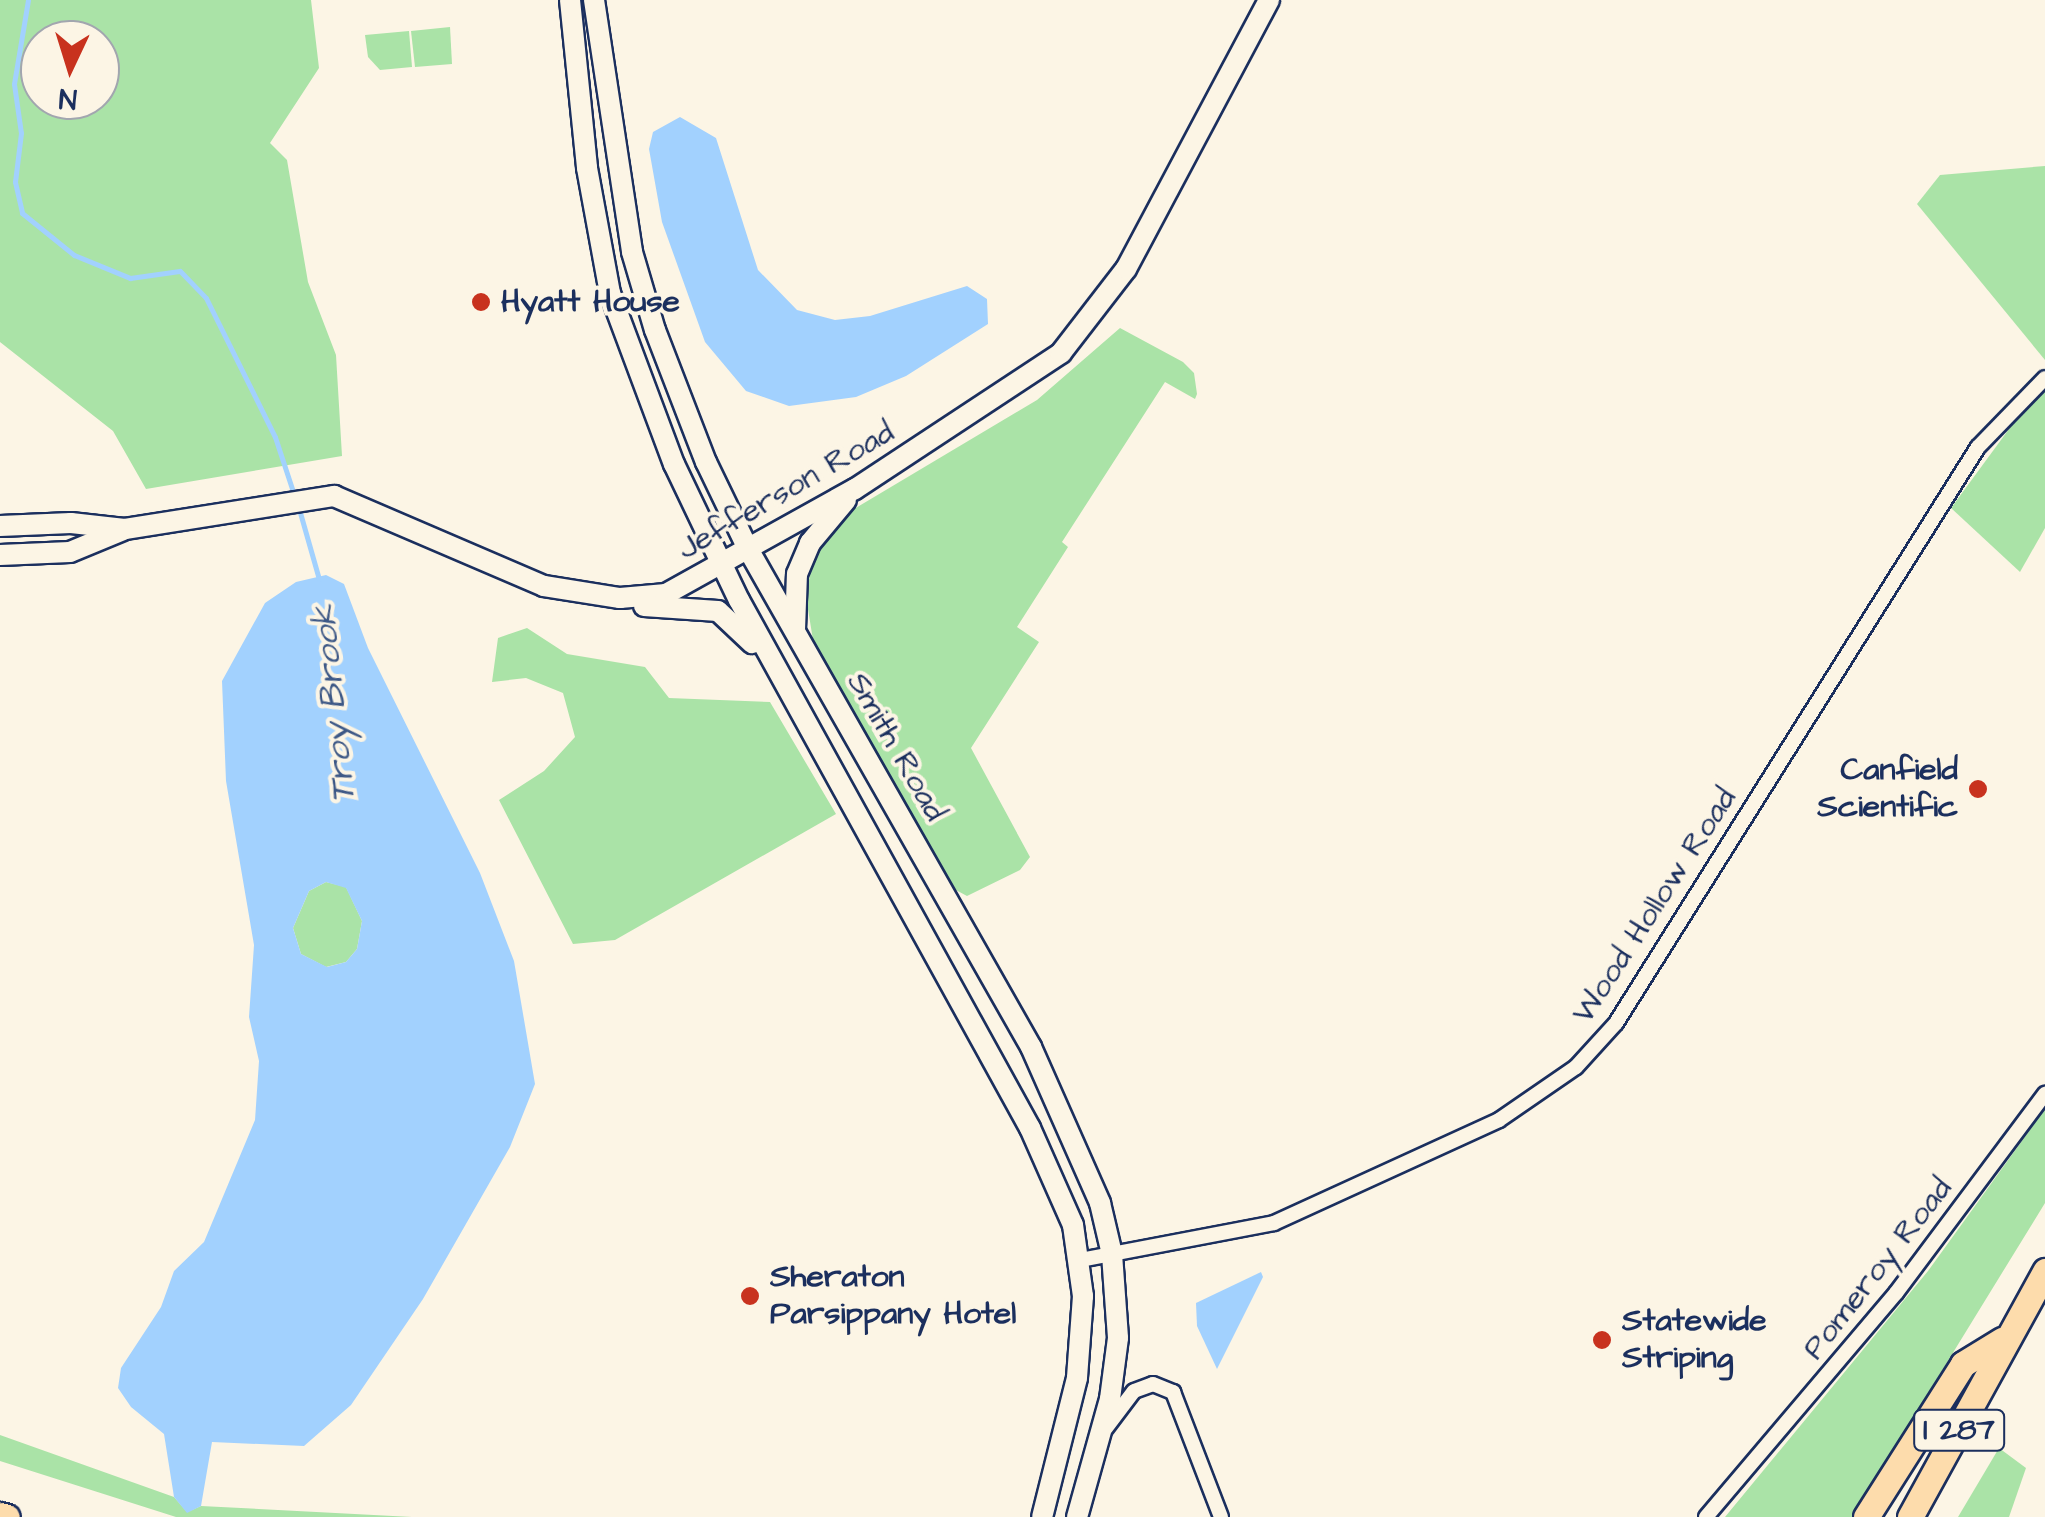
<!DOCTYPE html>
<html>
<head>
<meta charset="utf-8">
<style>
	body { margin:0 }
	#map { position:relative; width:2045px; height:1517px; overflow:hidden; background:#fcf5e5; font-family:"Architects Daughter",sans-serif }
	div>[style] { position:absolute }
	.green>* { inset:0; background:#aae3a7 }
	.water>* { inset:0; background:#a2d1fe }
	.stream>* { height:5px; margin:-2.5px; padding:0 2.5px; transform-origin:2.5px; border-radius:2.5px; background:#a2d1fe }
	.roads { filter:drop-shadow(2px 0 #1b2f5e) drop-shadow(-2px 0 #1b2f5e) drop-shadow(0 2px #1b2f5e) drop-shadow(0 -2px #1b2f5e) }
	.street>* { height:14px; margin:-7px; padding:0 7px; transform-origin:7px; border-radius:7px; background:#fcf5e5 }
	.secondary>* { height:20px; margin:-10px; padding:0 10px; transform-origin:10px; border-radius:10px; background:#fcf5e5 }
	.highway>* { height:25px; margin:-12.5px; padding:0 12.5px; transform-origin:12.5px; border-radius:12.5px; background:#fddcac }
	.dots>* { width:28px; height:28px; translate:-50% -50%; box-sizing:border-box; border:5px solid #fcf5e5; border-radius:50% }
	span { translate:-50% -50%; white-space:nowrap; text-align:center; line-height:1.15; -webkit-text-stroke:8px #fcf5e5; paint-order:stroke }
	.shield-label span { padding:2px 8px; background:#fcf5e5; border:2px solid; border-radius:8px; -webkit-text-stroke-width:0 }
	.shield-label { font-size:30px; color:#1b2f5e; font-weight:700 }
	.poi-label { font-size:32px; color:#1b2f5e; font-weight:700 }
	.left { translate:0 -50%; text-align:left }
	.right { translate:-100% -50%; text-align:right }
	.street-label { font-size:32px; color:#1b2f5e }
	.water-label { font-size:35px; color:#3d5886; font-style:italic }
	.north { position:absolute; left:20px; top:20px; width:100px; height:100px; box-sizing:border-box; background:#fcf5e5; border:2px solid #a2a6af; border-radius:50%; rotate:184deg; font-size:28px; font-weight:700; line-height:40px; text-align:center; color:#1b2f5e }
	.north::after { content:''; display:block; margin:auto; width:35px; height:45px; background:#c8321e; clip-path:polygon(50% 0,100% 100%,50% 72%,0 100%) }
</style>
</head>
<body>
<div id="map">
	<div class="green">
		<i style="clip-path:polygon(evenodd,0 0,311px 0,319px 68px,270px 143px,287px 160px,308px 282px,336px 355px,342px 456px,146px 489px,113px 431px,0 342px,0 0,40px 40px,100px 40px,100px 100px,40px 100px,40px 40px)"></i>
		<i style="clip-path:polygon(450px 27px,452px 64px,415px 67px,411px 31px)"></i>
		<i style="clip-path:polygon(409px 31px,412px 67px,380px 70px,368px 57px,365px 35px)"></i>
		<i style="clip-path:polygon(2045px 166px,2045px 360px,1917px 204px,1940px 175px)"></i>
		<i style="clip-path:polygon(1120px 328px,1183px 362px,1194px 373px,1197px 394px,1195px 399px,1165px 382px,1062px 542px,1068px 547px,1017px 627px,1039px 642px,971px 748px,1030px 857px,1020px 870px,967px 896px,954px 889px,813px 640px,806px 597px,811px 568px,826px 538px,854px 509px,1037px 400px)"></i>
		<i style="clip-path:polygon(2045px 380px,2045px 528px,2020px 572px,1951px 508px)"></i>
		<i style="clip-path:polygon(527px 628px,567px 654px,645px 667px,669px 698px,770px 702px,836px 814px,615px 940px,573px 944px,499px 800px,544px 771px,575px 737px,563px 693px,526px 678px,492px 682px,498px 638px)"></i>
		<i style="clip-path:polygon(326px 882px,346px 887px,362px 921px,357px 949px,346px 962px,326px 967px,301px 954px,293px 928px,309px 891px)"></i>
		<i style="clip-path:polygon(2045px 1109px,2045px 1203px,1852px 1517px,1725px 1517px,1928px 1271px)"></i>
		<i style="clip-path:polygon(0 1435px,174px 1497px,187px 1512px,201px 1506px,412px 1517px,176px 1517px,0 1461px)"></i>
		<i style="clip-path:polygon(1999px 1448px,2026px 1468px,2009px 1517px,1958px 1517px)"></i>
	</div>
	<div class="water">
		<i style="clip-path:polygon(680px 117px,716px 138px,758px 270px,797px 310px,835px 320px,870px 316px,967px 286px,987px 299px,988px 324px,906px 376px,856px 397px,789px 406px,746px 391px,705px 342px,662px 222px,649px 149px,653px 132px)"></i>
		<i style="clip-path:polygon(evenodd,326px 575px,344px 584px,368px 648px,480px 873px,514px 961px,535px 1084px,510px 1147px,423px 1299px,351px 1405px,304px 1446px,212px 1442px,201px 1506px,187px 1513px,174px 1497px,164px 1434px,131px 1407px,118px 1388px,121px 1368px,161px 1307px,174px 1271px,204px 1242px,255px 1120px,259px 1061px,249px 1017px,254px 945px,226px 781px,222px 681px,265px 603px,296px 582px,326px 575px,326px 882px,346px 888px,362px 921px,357px 949px,346px 962px,327px 967px,301px 954px,293px 928px,309px 891px,326px 882px)"></i>
		<i style="clip-path:polygon(1261px 1272px,1263px 1277px,1217px 1369px,1197px 1326px,1196px 1303px)"></i>
	</div>
	<div class="stream">
		<i style="left:28px;top:0;width:85px;rotate:99.5deg"></i>
		<i style="left:14px;top:84px;width:49px;rotate:81.9deg"></i>
		<i style="left:21px;top:133px;width:49px;rotate:97deg"></i>
		<i style="left:15px;top:182px;width:32px;rotate:77deg"></i>
		<i style="left:22px;top:213px;width:67px;rotate:38.9deg"></i>
		<i style="left:74px;top:255px;width:61px;rotate:22.3deg"></i>
		<i style="left:130px;top:278px;width:50px;rotate:-8deg"></i>
		<i style="left:180px;top:271px;width:37px;rotate:46deg"></i>
		<i style="left:206px;top:298px;width:155px;rotate:63.6deg"></i>
		<i style="left:275px;top:437px;width:64px;rotate:71.8deg"></i>
		<i style="left:299px;top:509px;width:73px;rotate:74.1deg"></i>
	</div>
	<div class="roads">
		<div class="street">
			<i style="left:1080px;top:1260px;width:197px;rotate:-10.8deg"></i>
			<i style="left:1274px;top:1223px;width:247px;rotate:-24.6deg"></i>
			<i style="left:1499px;top:1120px;width:93px;rotate:-34.5deg"></i>
			<i style="left:1576px;top:1067px;width:59px;rotate:-47.7deg"></i>
			<i style="left:1616px;top:1023px;width:680px;rotate:-57.85deg"></i>
			<i style="left:1978px;top:447px;width:96px;rotate:-45.8deg"></i>
			<i style="left:1106px;top:1428px;width:46px;rotate:-52.9deg"></i>
			<i style="left:1134px;top:1391px;width:20px;rotate:-20deg"></i>
			<i style="left:1153px;top:1384px;width:22px;rotate:22deg"></i>
			<i style="left:1173px;top:1392px;width:134px;rotate:69deg"></i>
			<i style="left:1706px;top:1517px;width:294px;rotate:-49.7deg"></i>
			<i style="left:1896px;top:1293px;width:249px;rotate:-53.2deg"></i>
		</div>
		<div class="secondary">
			<i style="left:570px;top:0;width:169px;rotate:84.2deg"></i>
			<i style="left:587px;top:168px;width:127px;rotate:79.6deg"></i>
			<i style="left:610px;top:293px;width:183px;rotate:69.5deg"></i>
			<i style="left:674px;top:464px;width:151px;rotate:64.5deg"></i>
			<i style="left:739px;top:600px;width:603px;rotate:61.14deg"></i>
			<i style="left:1030px;top:1128px;width:106px;rotate:66.1deg"></i>
			<i style="left:1073px;top:1225px;width:72px;rotate:82deg"></i>
			<i style="left:1083px;top:1296px;width:82px;rotate:94.2deg"></i>
			<i style="left:1077px;top:1378px;width:143px;rotate:104.1deg"></i>
			<i style="left:594px;top:0;width:255px;rotate:81.4deg"></i>
			<i style="left:632px;top:252px;width:81px;rotate:73.6deg"></i>
			<i style="left:655px;top:330px;width:142px;rotate:68.9deg"></i>
			<i style="left:706px;top:462px;width:97px;rotate:64.2deg"></i>
			<i style="left:748px;top:549px;width:573px;rotate:60.39deg"></i>
			<i style="left:1031px;top:1047px;width:171px;rotate:66.1deg"></i>
			<i style="left:1100px;top:1203px;width:52px;rotate:76.8deg"></i>
			<i style="left:1112px;top:1254px;width:84px;rotate:85.9deg"></i>
			<i style="left:1118px;top:1338px;width:62px;rotate:97.5deg"></i>
			<i style="left:1110px;top:1399px;width:123px;rotate:105.6deg"></i>
			<i style="left:0;top:526px;width:71px;rotate:-2.4deg"></i>
			<i style="left:71px;top:523px;width:54px;rotate:6.3deg"></i>
			<i style="left:125px;top:529px;width:212px;rotate:-9deg"></i>
			<i style="left:334px;top:496px;width:228px;rotate:23.2deg"></i>
			<i style="left:544px;top:586px;width:77px;rotate:9deg"></i>
			<i style="left:620px;top:598px;width:46px;rotate:-5deg"></i>
			<i style="left:666px;top:594px;width:216px;rotate:-29.1deg"></i>
			<i style="left:855px;top:489px;width:247px;rotate:-33.4deg"></i>
			<i style="left:1061px;top:353px;width:106px;rotate:-52.3deg"></i>
			<i style="left:1126px;top:269px;width:305px;rotate:-62deg"></i>
			<i style="left:0;top:555px;width:70px;rotate:-2.5deg"></i>
			<i style="left:70px;top:552px;width:57px;rotate:-22.5deg"></i>
			<i style="left:644px;top:606px;width:74px;rotate:3.9deg"></i>
			<i style="left:718px;top:611px;width:47px;rotate:43.3deg"></i>
			<i style="left:795px;top:630px;width:56px;rotate:-88deg"></i>
			<i style="left:797px;top:574px;width:34px;rotate:-67deg"></i>
			<i style="left:810px;top:543px;width:56px;rotate:-50.1deg"></i>
		</div>
		<div class="highway">
			<i style="left:0;top:1515px;width:7px;rotate:16deg"></i>
			<i style="left:1866px;top:1517px;width:181px;rotate:-57.6deg"></i>
			<i style="left:1963px;top:1364px;width:46px;rotate:-31.6deg"></i>
			<i style="left:1910px;top:1517px;width:281px;rotate:-61.2deg"></i>
		</div>
	</div>
	<div class="dots">
		<i style="left:481px;top:302px;background:#c8321e"></i>
		<i style="left:1978px;top:789px;background:#c8321e"></i>
		<i style="left:750px;top:1296px;background:#c8321e"></i>
		<i style="left:1602px;top:1340px;background:#c8321e"></i>
	</div>
	<div class="shield-label">
		<span style="left:1959px;top:1430px">I 287</span>
	</div>
	<div class="poi-label">
		<span class="left" style="left:501px;top:302px">Hyatt House</span>
		<span class="right" style="left:1958px;top:789px">Canfield<br>Scientific</span>
		<span class="left" style="left:770px;top:1296px">Sheraton<br>Parsippany Hotel</span>
		<span class="left" style="left:1622px;top:1340px">Statewide<br>Striping</span>
	</div>
	<div class="street-label">
		<span style="left:786px;top:491px;rotate:-30deg">Jefferson Road</span>
		<span style="left:896px;top:747px;rotate:60deg">Smith Road</span>
		<span style="left:1655px;top:906px;rotate:-57deg">Wood Hollow Road</span>
		<span style="left:1878px;top:1269px;rotate:-52deg">Pomeroy Road</span>
	</div>
	<div class="water-label">
		<span style="left:334px;top:704px;rotate:-96deg">Troy Brook</span>
	</div>
	<div class="north">N</div>
</div>
</body>
</html>
